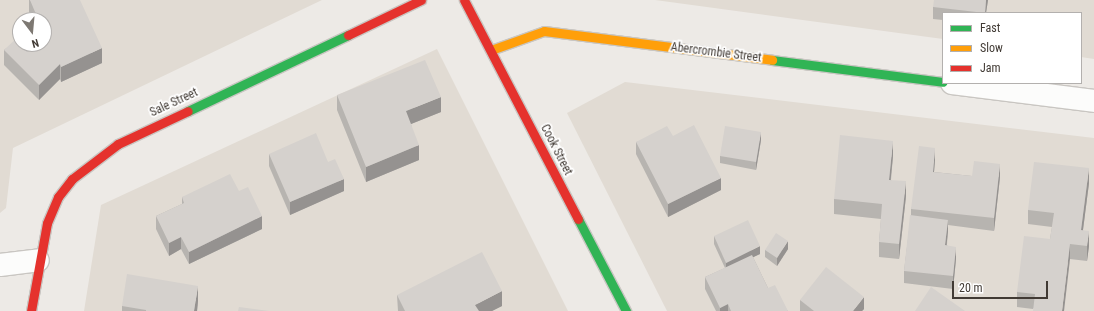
<!DOCTYPE html>
<html>
<head>
<meta charset="utf-8">
<style>
	body { margin:0 }
	#map { position:relative; width:1094px; height:311px; overflow:hidden; background:#edeae6; font-family:"Roboto Condensed",sans-serif }
	div>[style] { position:absolute }
	.residential>* { inset:0; background:#e1dbd3 }
	.roads { filter:drop-shadow(1px 0 #c9c6c2) drop-shadow(-1px 0 #c9c6c2) drop-shadow(0 1px #c9c6c2) drop-shadow(0 -1px #c9c6c2) }
	.street>* { height:22px; margin:-11px; padding:0 11px; transform-origin:11px; border-radius:11px; background:#fcfcfb }
	.fast>* { height:9px; margin:-4.5px; padding:0 4.5px; transform-origin:4.5px; border-radius:4.5px; background:#30b455 }
	.slow>* { height:9px; margin:-4.5px; padding:0 4.5px; transform-origin:4.5px; border-radius:4.5px; background:#ff9f0a }
	.jam>* { height:9px; margin:-4.5px; padding:0 4.5px; transform-origin:4.5px; border-radius:4.5px; background:#e5322d }
	.wall>* { inset:0; background:#b7b4b0 }
	.shaded-wall>* { inset:0; background:#959290 }
	.building>* { inset:0; background:#d5d1cd }
	span { translate:-50% -50%; white-space:nowrap; text-align:center; line-height:1.15; -webkit-text-stroke:3.5px #fff; paint-order:stroke }
	.street-label { font-size:12px; color:#413a34 }
	.legend { position:absolute; left:942px; top:12px; width:140px; height:72px; box-sizing:border-box; background:#fff; border:1px solid #b3b0ae; margin:0; padding:5px 7px; list-style:none; font-size:12px; color:#413a34 }
	.legend li { display:flex; align-items:center; gap:8px; height:20px }
	.legend b { width:20px; border:1px solid #b3b0ae }
	.north { position:absolute; left:12px; top:12px; width:40px; height:40px; box-sizing:border-box; background:#fff; border:1px solid #b3b0ae; border-radius:50%; rotate:164deg; font-size:11px; font-weight:700; line-height:16px; text-align:center; color:#413a34 }
	.north::after { content:''; display:block; margin:auto; width:14px; height:18px; background:#7d7872; clip-path:polygon(50% 0,100% 100%,50% 72%,0 100%) }
	.scale { position:absolute; left:952px; top:281px; width:96px; height:18px; box-sizing:border-box; border:2px solid #413a34; border-top:0; padding-left:5px; font-size:12px; line-height:14px; white-space:nowrap; color:#413a34; -webkit-text-stroke:3px #fff; paint-order:stroke }
</style>
</head>
<body>
<div id="map">
	<div class="residential">
		<i style="clip-path:polygon(evenodd,0 0,322px 0,13px 148px,6px 208px,0 213px,0 0,20px 20px,44px 20px,44px 44px,20px 44px,20px 20px)"></i>
		<i style="clip-path:polygon(655px 0,1094px 0,1094px 59px,1081px 57px,1081px 13px,943px 13px,943px 39px)"></i>
		<i style="clip-path:polygon(437px 49px,568px 311px,84px 311px,101px 205px)"></i>
		<i style="clip-path:polygon(625px 82px,1094px 138px,1094px 311px,667px 311px,567px 113px)"></i>
	</div>
	<div class="roads">
		<div class="street">
			<i style="left:952px;top:83px;width:143px;rotate:7.2deg"></i>
			<i style="left:0;top:265px;width:38px;rotate:-7deg"></i>
		</div>
		<div class="fast">
			<i style="left:772px;top:60px;width:172px;rotate:7.3deg"></i>
			<i style="left:188px;top:111px;width:177px;rotate:-25.4deg"></i>
			<i style="left:578px;top:219px;width:104px;rotate:62.4deg"></i>
		</div>
		<div class="slow">
			<i style="left:491px;top:50px;width:56px;rotate:-19.7deg"></i>
			<i style="left:544px;top:31px;width:230px;rotate:7.2deg"></i>
		</div>
		<div class="jam">
			<i style="left:464px;top:0;width:247px;rotate:62.5deg"></i>
			<i style="left:348px;top:35px;width:81px;rotate:-25.6deg"></i>
			<i style="left:31px;top:311px;width:89px;rotate:-79.7deg"></i>
			<i style="left:47px;top:223px;width:28px;rotate:-67deg"></i>
			<i style="left:58px;top:197px;width:23px;rotate:-52deg"></i>
			<i style="left:72px;top:179px;width:58px;rotate:-37.3deg"></i>
			<i style="left:118px;top:144px;width:77px;rotate:-25.2deg"></i>
		</div>
	</div>
	<div class="wall">
		<i style="clip-path:polygon(29px 0,30px 0,102px 63px,61px 82px,60px 79px,39px 100px,4px 65px,4px 50px,44px 20px,32px 20px,29px 12px)"></i>
		<i style="clip-path:polygon(988px 0,986px 13px,943px 13px,943px 20px,933px 19px,933px 7px)"></i>
		<i style="clip-path:polygon(337px 95px,441px 112px,411px 124px,419px 160px,366px 182px,337px 110px)"></i>
		<i style="clip-path:polygon(673px 136px,721px 190px,668px 217px,636px 154px,636px 142px)"></i>
		<i style="clip-path:polygon(761px 140px,756px 170px,720px 163px,720px 156px)"></i>
		<i style="clip-path:polygon(269px 154px,328px 162px,344px 191px,290px 215px,269px 166px)"></i>
		<i style="clip-path:polygon(893px 156px,891px 180px,906px 196px,899px 259px,879px 257px,879px 242px,881px 219px,834px 214px,834px 199px)"></i>
		<i style="clip-path:polygon(935px 160px,934px 172px,972px 176px,1000px 177px,994px 231px,948px 225px,947px 245px,956px 259px,953px 289px,904px 283px,904px 271px,911px 215px,911px 209px)"></i>
		<i style="clip-path:polygon(1089px 183px,1083px 230px,1089px 246px,1087px 261px,1070px 259px,1033px 309px,1017px 307px,1017px 292px,1050px 239px,1052px 227px,1028px 224px,1028px 210px)"></i>
		<i style="clip-path:polygon(239px 191px,262px 229px,189px 264px,181px 249px,169px 256px,156px 229px,156px 216px,182px 204px,182px 197px)"></i>
		<i style="clip-path:polygon(714px 236px,760px 254px,753px 257px,768px 288px,788px 311px,716px 311px,705px 289px,705px 277px,725px 268px,714px 244px)"></i>
		<i style="clip-path:polygon(788px 249px,777px 266px,765px 257px,765px 250px)"></i>
		<i style="clip-path:polygon(397px 295px,502px 306px,492px 311px,398px 311px)"></i>
		<i style="clip-path:polygon(800px 300px,864px 309px,862px 311px,800px 311px)"></i>
		<i style="clip-path:polygon(198px 301px,197px 311px,122px 311px,122px 306px)"></i>
	</div>
	<div class="shaded-wall">
		<i style="clip-path:polygon(986px 0,988px 0,986px 13px,985px 13px)"></i>
		<i style="clip-path:polygon(102px 48px,102px 63px,61px 82px,61px 67px)"></i>
		<i style="clip-path:polygon(60px 64px,60px 79px,39px 100px,39px 85px)"></i>
		<i style="clip-path:polygon(441px 97px,441px 112px,406px 126px,406px 111px)"></i>
		<i style="clip-path:polygon(761px 132px,761px 140px,756px 170px,756px 162px)"></i>
		<i style="clip-path:polygon(893px 141px,893px 156px,889px 195px,889px 180px)"></i>
		<i style="clip-path:polygon(419px 145px,419px 160px,366px 182px,366px 167px)"></i>
		<i style="clip-path:polygon(935px 148px,935px 160px,933px 184px,933px 172px)"></i>
		<i style="clip-path:polygon(1000px 164px,1000px 177px,994px 231px,994px 218px)"></i>
		<i style="clip-path:polygon(1089px 168px,1089px 183px,1081px 245px,1081px 230px)"></i>
		<i style="clip-path:polygon(721px 178px,721px 190px,668px 217px,668px 204px)"></i>
		<i style="clip-path:polygon(344px 179px,344px 191px,290px 215px,290px 202px)"></i>
		<i style="clip-path:polygon(906px 181px,906px 196px,899px 259px,899px 244px)"></i>
		<i style="clip-path:polygon(262px 216px,262px 229px,189px 264px,189px 252px)"></i>
		<i style="clip-path:polygon(948px 220px,948px 232px,945px 258px,945px 245px)"></i>
		<i style="clip-path:polygon(1089px 231px,1089px 246px,1087px 261px,1087px 246px)"></i>
		<i style="clip-path:polygon(181px 237px,181px 249px,169px 256px,169px 243px)"></i>
		<i style="clip-path:polygon(788px 241px,788px 249px,777px 266px,777px 258px)"></i>
		<i style="clip-path:polygon(1070px 244px,1070px 259px,1064px 311px,1062px 311px)"></i>
		<i style="clip-path:polygon(760px 246px,760px 254px,726px 270px,726px 263px)"></i>
		<i style="clip-path:polygon(956px 247px,956px 259px,953px 289px,953px 276px)"></i>
		<i style="clip-path:polygon(198px 286px,198px 301px,197px 311px,194px 311px)"></i>
		<i style="clip-path:polygon(502px 291px,502px 306px,492px 311px,475px 311px,475px 305px)"></i>
		<i style="clip-path:polygon(864px 297px,864px 309px,862px 311px,853px 311px)"></i>
		<i style="clip-path:polygon(728px 304px,728px 311px,720px 311px,720px 308px)"></i>
	</div>
	<div class="building">
		<i style="clip-path:polygon(30px 0,80px 0,102px 48px,61px 67px,60px 64px,39px 85px,4px 50px,20px 35px,20px 44px,44px 44px,44px 20px,37px 20px,38px 19px)"></i>
		<i style="clip-path:polygon(934px 0,986px 0,985px 13px,933px 7px)"></i>
		<i style="clip-path:polygon(425px 60px,441px 97px,406px 111px,419px 145px,366px 167px,337px 95px)"></i>
		<i style="clip-path:polygon(694px 125px,721px 178px,668px 204px,636px 142px,667px 126px,673px 136px)"></i>
		<i style="clip-path:polygon(725px 126px,761px 132px,756px 162px,720px 156px)"></i>
		<i style="clip-path:polygon(316px 133px,328px 162px,335px 159px,344px 179px,290px 202px,269px 154px)"></i>
		<i style="clip-path:polygon(840px 135px,893px 141px,889px 180px,906px 181px,899px 244px,879px 242px,882px 204px,834px 199px)"></i>
		<i style="clip-path:polygon(919px 146px,935px 148px,933px 172px,972px 176px,974px 161px,1000px 164px,994px 218px,911px 209px)"></i>
		<i style="clip-path:polygon(1034px 162px,1089px 168px,1081px 230px,1089px 231px,1087px 246px,1070px 244px,1062px 311px,1033px 311px,1035px 294px,1017px 292px,1024px 236px,1050px 239px,1054px 213px,1028px 210px)"></i>
		<i style="clip-path:polygon(230px 174px,239px 191px,248px 187px,262px 216px,189px 252px,181px 237px,169px 243px,156px 216px,184px 203px,182px 197px)"></i>
		<i style="clip-path:polygon(910px 215px,948px 220px,945px 245px,956px 247px,953px 276px,904px 271px)"></i>
		<i style="clip-path:polygon(748px 220px,760px 246px,726px 263px,714px 236px)"></i>
		<i style="clip-path:polygon(776px 233px,788px 241px,777px 258px,765px 250px)"></i>
		<i style="clip-path:polygon(482px 252px,502px 291px,475px 305px,479px 311px,405px 311px,397px 295px)"></i>
		<i style="clip-path:polygon(752px 255px,768px 288px,775px 285px,788px 311px,731px 311px,728px 304px,720px 308px,705px 277px)"></i>
		<i style="clip-path:polygon(826px 267px,864px 297px,853px 311px,814px 311px,800px 300px)"></i>
		<i style="clip-path:polygon(127px 274px,198px 286px,194px 311px,146px 311px,146px 310px,122px 306px)"></i>
		<i style="clip-path:polygon(931px 287px,965px 311px,915px 311px)"></i>
		<i style="clip-path:polygon(239px 307px,269px 311px,238px 311px)"></i>
	</div>
	<div class="street-label">
		<span style="left:716px;top:53px;rotate:7deg">Abercrombie Street</span>
		<span style="left:174px;top:103px;rotate:-25deg">Sale Street</span>
		<span style="left:556px;top:150px;rotate:63deg">Cook Street</span>
	</div>
	<ul class="legend">
	<li><b style="height:5px;background:#30b455"></b>Fast</li>
	<li><b style="height:5px;background:#ff9f0a"></b>Slow</li>
	<li><b style="height:5px;background:#e5322d"></b>Jam</li>
	</ul>
	<div class="north">N</div>
	<div class="scale">20 m</div>
</div>
</body>
</html>
